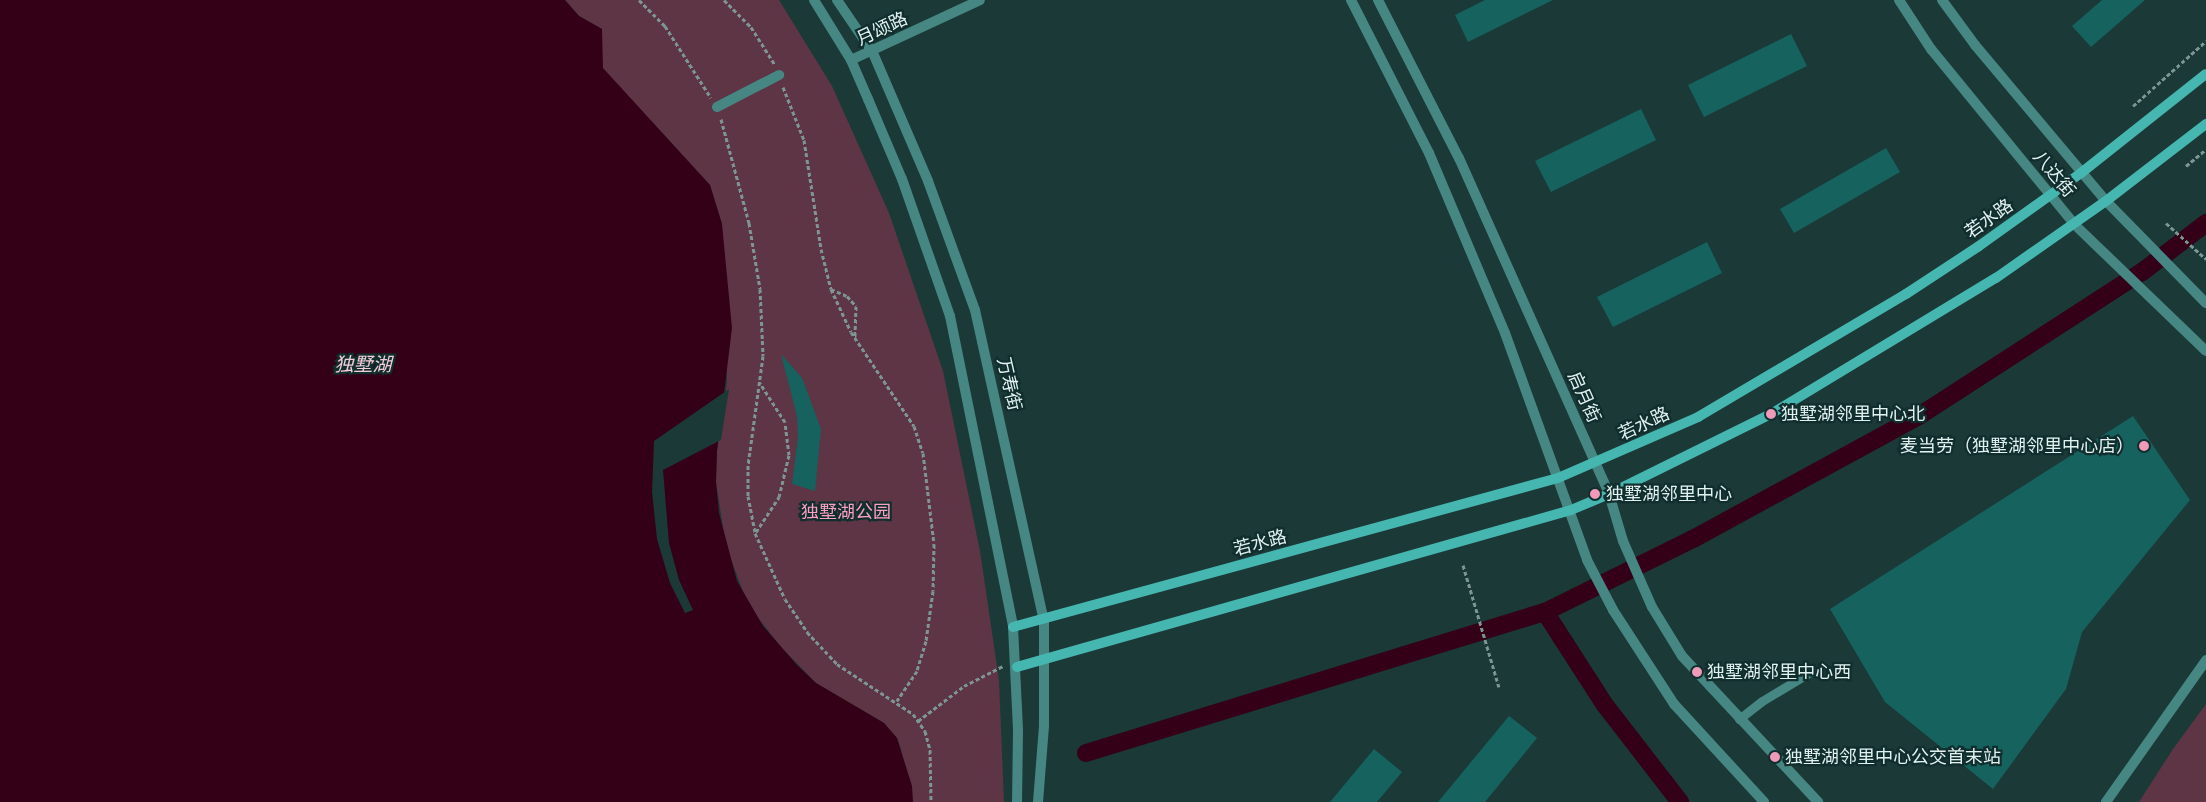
<!DOCTYPE html>
<html>
<head>
<meta charset="utf-8">
<style>
	body { margin:0 }
	#map { position:relative; width:2206px; height:802px; overflow:hidden; background:#1b3937; font-family:"Titillium Web","Noto Sans SC",sans-serif }
	div>[style] { position:absolute }
	.green>* { inset:0; background:#5e3544 }
	.water>* { inset:0; background:#330018 }
	.pier>* { inset:0; background:#1b3937 }
	.canal>* { height:18px; margin:-9px; padding:0 9px; transform-origin:9px; border-radius:9px; background:#330018 }
	.building>* { inset:0; background:#15625f }
	.path>* { height:3px; margin-top:-1.5px; transform-origin:0; background:repeating-linear-gradient(90deg,#7d9593 0 4px,transparent 0 6.5px) }
	.service>* { height:9px; margin:-4.5px; padding:0 4.5px; transform-origin:4.5px; border-radius:4.5px; background:#468783 }
	.pedestrian>* { height:10px; margin:-5px; padding:0 5px; transform-origin:5px; border-radius:5px; background:#468783 }
	.tertiary>* { height:10px; margin:-5px; padding:0 5px; transform-origin:5px; border-radius:5px; background:#468783 }
	.secondary>* { height:10px; margin:-5px; padding:0 5px; transform-origin:5px; border-radius:5px; background:#46b6b1 }
	.dots>* { width:14px; height:14px; translate:-50% -50%; box-sizing:border-box; border:2px solid #102e2d; border-radius:50% }
	span { translate:-50% -50%; white-space:nowrap; text-align:center; line-height:1.15; -webkit-text-stroke:4.5px #102e2d; paint-order:stroke }
	.street-label { font-size:18px; color:#e0f1f0 }
	.poi-label { font-size:18px; color:#e0f1f0 }
	.left { translate:0 -50%; text-align:left }
	.right { translate:-100% -50%; text-align:right }
	.park-label { font-size:18px; color:#fd9fc1 }
	.water-label { font-size:19px; color:#f3ccd8; font-style:italic }
</style>
</head>
<body>
<div id="map">
	<div class="green">
		<i style="clip-path:polygon(565px 0,779px 0,832px 86px,889px 213px,943px 371px,980px 551px,999px 680px,1004px 802px,907px 802px,901px 749px,897px 738px,884px 723px,816px 683px,781px 647px,748px 605px,726px 546px,716px 482px,717px 451px,727px 382px,722px 224px,710px 185px,602px 68px,602px 29px,579px 16px)"></i>
		<i style="clip-path:polygon(2206px 704px,2206px 802px,2139px 802px,2173px 749px)"></i>
	</div>
	<div class="water">
		<i style="clip-path:polygon(0 0,565px 0,579px 16px,602px 29px,603px 68px,710px 185px,722px 224px,732px 328px,717px 451px,716px 482px,719px 513px,737px 581px,763px 626px,797px 665px,816px 683px,884px 723px,897px 738px,912px 786px,913px 802px,0 802px)"></i>
	</div>
	<div class="pier">
		<i style="clip-path:polygon(729px 389px,721px 440px,663px 470px,669px 543px,679px 580px,693px 610px,685px 613px,670px 583px,657px 539px,652px 492px,654px 441px)"></i>
	</div>
	<div class="canal">
		<i style="left:1545px;top:612px;width:111px;rotate:57.2deg"></i>
		<i style="left:1605px;top:705px;width:123px;rotate:52.3deg"></i>
		<i style="left:1086px;top:753px;width:480px;rotate:-17.1deg"></i>
		<i style="left:1545px;top:612px;width:165px;rotate:-26.3deg"></i>
		<i style="left:1693px;top:539px;width:257px;rotate:-28.6deg"></i>
		<i style="left:1919px;top:416px;width:265px;rotate:-32.9deg"></i>
		<i style="left:2142px;top:272px;width:81px;rotate:-37.4deg"></i>
	</div>
	<div class="building">
		<i style="clip-path:polygon(1485px 0,1553px 0,1468px 42px,1455px 15px)"></i>
		<i style="clip-path:polygon(2102px 0,2145px 0,2091px 47px,2072px 26px)"></i>
		<i style="clip-path:polygon(1791px 34px,1807px 66px,1704px 117px,1688px 85px)"></i>
		<i style="clip-path:polygon(1641px 109px,1656px 140px,1551px 192px,1535px 161px)"></i>
		<i style="clip-path:polygon(1886px 148px,1900px 172px,1794px 233px,1780px 209px)"></i>
		<i style="clip-path:polygon(1707px 242px,1722px 273px,1613px 327px,1597px 297px)"></i>
		<i style="clip-path:polygon(781px 354px,802px 378px,821px 429px,815px 491px,792px 484px,798px 437px,797px 416px)"></i>
		<i style="clip-path:polygon(2133px 416px,2190px 500px,2082px 632px,2066px 689px,1993px 789px,1885px 702px,1830px 609px)"></i>
		<i style="clip-path:polygon(1509px 716px,1537px 738px,1485px 802px,1438px 802px)"></i>
		<i style="clip-path:polygon(1374px 749px,1402px 772px,1377px 802px,1330px 802px)"></i>
	</div>
	<div class="path">
		<i style="left:639px;top:0;width:37px;rotate:45deg"></i>
		<i style="left:665px;top:26px;width:85px;rotate:57.4deg"></i>
		<i style="left:724px;top:0;width:38px;rotate:45deg"></i>
		<i style="left:751px;top:27px;width:45px;rotate:57.7deg"></i>
		<i style="left:783px;top:87px;width:57px;rotate:68.4deg"></i>
		<i style="left:804px;top:140px;width:110px;rotate:81.1deg"></i>
		<i style="left:821px;top:249px;width:41px;rotate:76deg"></i>
		<i style="left:831px;top:289px;width:47px;rotate:65.1deg"></i>
		<i style="left:851px;top:332px;width:113px;rotate:56.2deg"></i>
		<i style="left:914px;top:426px;width:28px;rotate:72deg"></i>
		<i style="left:923px;top:453px;width:92px;rotate:83.1deg"></i>
		<i style="left:934px;top:544px;width:47px;rotate:91.2deg"></i>
		<i style="left:933px;top:591px;width:50px;rotate:98deg"></i>
		<i style="left:926px;top:641px;width:31px;rotate:107deg"></i>
		<i style="left:917px;top:671px;width:36px;rotate:124deg"></i>
		<i style="left:2133px;top:106px;width:98px;rotate:-41.7deg"></i>
		<i style="left:721px;top:119px;width:108px;rotate:74.9deg"></i>
		<i style="left:749px;top:223px;width:67px;rotate:80.5deg"></i>
		<i style="left:760px;top:289px;width:67px;rotate:87.4deg"></i>
		<i style="left:763px;top:356px;width:110px;rotate:97.8deg"></i>
		<i style="left:748px;top:465px;width:31px;rotate:90deg"></i>
		<i style="left:748px;top:496px;width:38px;rotate:79deg"></i>
		<i style="left:755px;top:533px;width:72px;rotate:65.6deg"></i>
		<i style="left:785px;top:599px;width:40px;rotate:56deg"></i>
		<i style="left:807px;top:632px;width:44px;rotate:46.8deg"></i>
		<i style="left:837px;top:664px;width:91px;rotate:33.3deg"></i>
		<i style="left:913px;top:714px;width:21px;rotate:55deg"></i>
		<i style="left:925px;top:731px;width:20px;rotate:75deg"></i>
		<i style="left:930px;top:750px;width:52px;rotate:88.9deg"></i>
		<i style="left:2186px;top:166px;width:26px;rotate:-40deg"></i>
		<i style="left:2166px;top:223px;width:54px;rotate:42deg"></i>
		<i style="left:831px;top:289px;width:17px;rotate:24deg"></i>
		<i style="left:847px;top:296px;width:13px;rotate:48deg"></i>
		<i style="left:856px;top:306px;width:32px;rotate:92deg"></i>
		<i style="left:756px;top:532px;width:42px;rotate:-56.7deg"></i>
		<i style="left:779px;top:497px;width:43px;rotate:-76.6deg"></i>
		<i style="left:789px;top:455px;width:33px;rotate:-97deg"></i>
		<i style="left:785px;top:422px;width:46px;rotate:-122.7deg"></i>
		<i style="left:1463px;top:565px;width:127px;rotate:73.6deg"></i>
		<i style="left:918px;top:721px;width:58px;rotate:-37.3deg"></i>
		<i style="left:964px;top:686px;width:44px;rotate:-27.1deg"></i>
	</div>
	<div class="service">
		<i style="left:1739px;top:719px;width:29px;rotate:-38deg"></i>
		<i style="left:1762px;top:701px;width:58px;rotate:-31deg"></i>
	</div>
	<div class="pedestrian">
		<i style="left:717px;top:107px;width:70px;rotate:-27.3deg"></i>
	</div>
	<div class="tertiary">
		<i style="left:814px;top:0;width:70px;rotate:58.3deg"></i>
		<i style="left:851px;top:60px;width:43px;rotate:66.4deg"></i>
		<i style="left:868px;top:99px;width:87px;rotate:67deg"></i>
		<i style="left:902px;top:179px;width:145px;rotate:70.7deg"></i>
		<i style="left:950px;top:316px;width:317px;rotate:78.5deg"></i>
		<i style="left:1013px;top:627px;width:104px;rotate:87.2deg"></i>
		<i style="left:1018px;top:731px;width:71px;rotate:90.8deg"></i>
		<i style="left:837px;top:0;width:64px;rotate:55.8deg"></i>
		<i style="left:873px;top:53px;width:139px;rotate:66.7deg"></i>
		<i style="left:928px;top:181px;width:137px;rotate:70deg"></i>
		<i style="left:975px;top:310px;width:318px;rotate:77.5deg"></i>
		<i style="left:1044px;top:620px;width:106px;rotate:90deg"></i>
		<i style="left:1044px;top:726px;width:76px;rotate:94.5deg"></i>
		<i style="left:1351px;top:0;width:172px;rotate:63deg"></i>
		<i style="left:1429px;top:153px;width:195px;rotate:67.1deg"></i>
		<i style="left:1505px;top:333px;width:241px;rotate:70.1deg"></i>
		<i style="left:1587px;top:560px;width:56px;rotate:62.5deg"></i>
		<i style="left:1613px;top:610px;width:112px;rotate:57deg"></i>
		<i style="left:1674px;top:704px;width:133px;rotate:47.4deg"></i>
		<i style="left:1378px;top:0;width:178px;rotate:62.9deg"></i>
		<i style="left:1459px;top:158px;width:368px;rotate:65.9deg"></i>
		<i style="left:1609px;top:494px;width:49px;rotate:73.4deg"></i>
		<i style="left:1623px;top:541px;width:72px;rotate:66.3deg"></i>
		<i style="left:1652px;top:607px;width:57px;rotate:58.5deg"></i>
		<i style="left:1682px;top:656px;width:200px;rotate:47deg"></i>
		<i style="left:1899px;top:0;width:59px;rotate:56.9deg"></i>
		<i style="left:1931px;top:49px;width:226px;rotate:50.7deg"></i>
		<i style="left:2074px;top:224px;width:183px;rotate:43.9deg"></i>
		<i style="left:1942px;top:0;width:56px;rotate:53.7deg"></i>
		<i style="left:1975px;top:45px;width:204px;rotate:50deg"></i>
		<i style="left:2106px;top:201px;width:143px;rotate:45.6deg"></i>
		<i style="left:851px;top:60px;width:142px;rotate:-24.9deg"></i>
		<i style="left:2106px;top:802px;width:174px;rotate:-54.8deg"></i>
	</div>
	<div class="secondary">
		<i style="left:1013px;top:627px;width:565px;rotate:-15.29deg"></i>
		<i style="left:1558px;top:478px;width:153px;rotate:-23.5deg"></i>
		<i style="left:1698px;top:417px;width:242px;rotate:-30.6deg"></i>
		<i style="left:1906px;top:294px;width:87px;rotate:-33.3deg"></i>
		<i style="left:1979px;top:246px;width:125px;rotate:-35.6deg"></i>
		<i style="left:2081px;top:173px;width:159px;rotate:-38.4deg"></i>
		<i style="left:1017px;top:667px;width:576px;rotate:-15.82deg"></i>
		<i style="left:1571px;top:510px;width:41px;rotate:-22.8deg"></i>
		<i style="left:1609px;top:494px;width:181px;rotate:-26.3deg"></i>
		<i style="left:1771px;top:414px;width:263px;rotate:-31.2deg"></i>
		<i style="left:1996px;top:278px;width:134px;rotate:-35deg"></i>
		<i style="left:2106px;top:201px;width:126px;rotate:-37.6deg"></i>
	</div>
	<div class="dots">
		<i style="left:1771px;top:414px;background:#ef9ab8"></i>
		<i style="left:2144px;top:446px;background:#ef9ab8"></i>
		<i style="left:1595px;top:494px;background:#ef9ab8"></i>
		<i style="left:1697px;top:672px;background:#ef9ab8"></i>
		<i style="left:1775px;top:757px;background:#ef9ab8"></i>
	</div>
	<div class="street-label">
		<span style="left:882px;top:29px;rotate:-25deg">月颂路</span>
		<span style="left:2054px;top:174px;rotate:50deg">八达街</span>
		<span style="left:1989px;top:219px;rotate:-35deg">若水路</span>
		<span style="left:1009px;top:384px;rotate:77deg">万寿街</span>
		<span style="left:1584px;top:397px;rotate:66deg">启月街</span>
		<span style="left:1644px;top:424px;rotate:-25deg">若水路</span>
		<span style="left:1260px;top:543px;rotate:-15deg">若水路</span>
	</div>
	<div class="poi-label">
		<span class="left" style="left:1781px;top:414px">独墅湖邻里中心北</span>
		<span class="right" style="left:2134px;top:446px">麦当劳（独墅湖邻里中心店）</span>
		<span class="left" style="left:1606px;top:494px">独墅湖邻里中心</span>
		<span class="left" style="left:1707px;top:672px">独墅湖邻里中心西</span>
		<span class="left" style="left:1785px;top:757px">独墅湖邻里中心公交首末站</span>
	</div>
	<div class="park-label">
		<span style="left:846px;top:512px">独墅湖公园</span>
	</div>
	<div class="water-label">
		<span style="left:363px;top:364px">独墅湖</span>
	</div>
</div>
</body>
</html>
